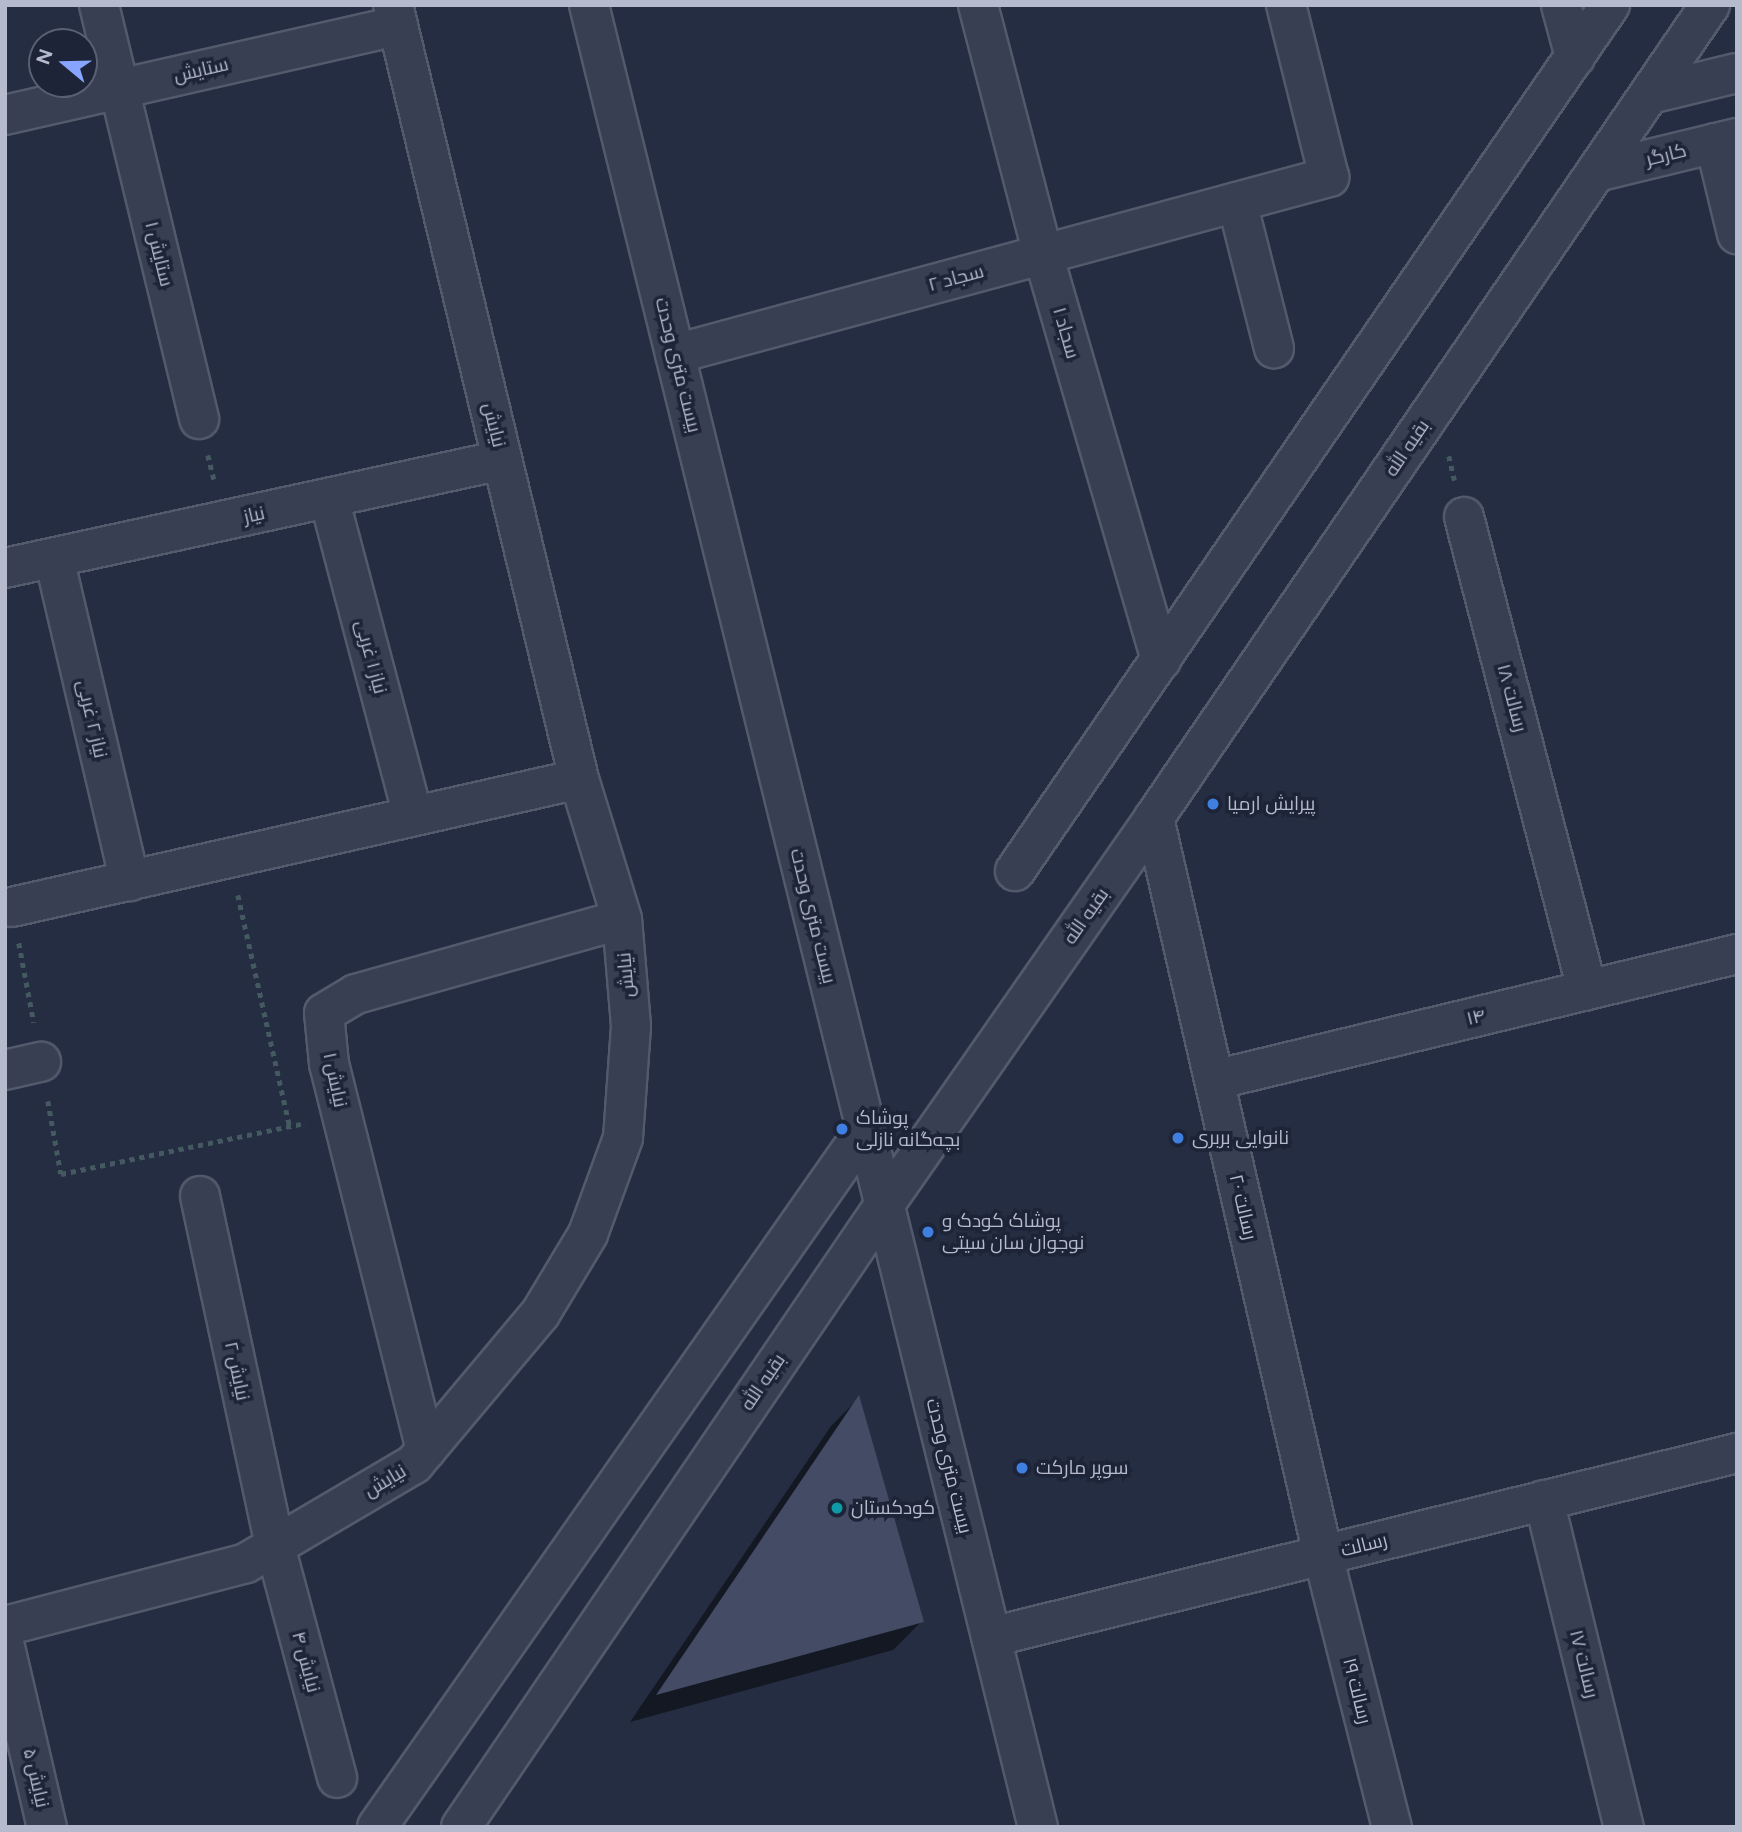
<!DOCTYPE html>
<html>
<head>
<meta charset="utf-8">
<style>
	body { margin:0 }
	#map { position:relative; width:1742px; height:1832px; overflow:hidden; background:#242d42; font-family:Figtree,Cairo,sans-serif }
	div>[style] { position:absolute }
	.shadow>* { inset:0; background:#0007 }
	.building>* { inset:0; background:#434c64 }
	.path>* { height:4.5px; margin-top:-2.25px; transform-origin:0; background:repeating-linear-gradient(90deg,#445960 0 5px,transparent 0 10px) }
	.roads { filter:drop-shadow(2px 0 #535a6c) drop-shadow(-2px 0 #535a6c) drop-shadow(0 2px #535a6c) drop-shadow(0 -2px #535a6c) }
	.minor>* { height:38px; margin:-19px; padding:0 19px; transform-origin:19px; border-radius:19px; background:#383f52 }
	.dots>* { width:19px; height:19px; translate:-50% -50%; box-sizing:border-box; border:4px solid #1d2437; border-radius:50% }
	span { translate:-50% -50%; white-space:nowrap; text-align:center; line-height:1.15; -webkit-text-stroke:7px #1d2437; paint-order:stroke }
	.street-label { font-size:19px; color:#b5bbcc }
	.poi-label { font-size:19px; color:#b5bbcc }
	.left { translate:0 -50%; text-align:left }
	.frame { position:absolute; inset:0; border:7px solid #b5bbcc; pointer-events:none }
	.north { position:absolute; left:28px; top:28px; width:70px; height:70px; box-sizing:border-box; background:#1d2437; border:2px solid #5a6073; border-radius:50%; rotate:289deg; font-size:19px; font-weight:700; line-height:28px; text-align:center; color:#b5bbcc }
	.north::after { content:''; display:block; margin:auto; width:24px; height:32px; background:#87a5fe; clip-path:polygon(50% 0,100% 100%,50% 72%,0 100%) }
</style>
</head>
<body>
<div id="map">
	<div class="shadow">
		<i style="clip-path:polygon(859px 1398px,922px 1621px,893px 1650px,630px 1722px,831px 1426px)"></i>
	</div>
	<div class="building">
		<i style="clip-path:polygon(859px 1395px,924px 1622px,656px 1695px)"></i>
	</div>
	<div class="path">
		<i style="left:208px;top:455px;width:30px;rotate:76deg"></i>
		<i style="left:1449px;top:456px;width:27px;rotate:77deg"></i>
		<i style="left:238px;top:895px;width:238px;rotate:77.4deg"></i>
		<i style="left:19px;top:943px;width:81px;rotate:79.4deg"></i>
		<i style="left:48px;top:1101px;width:74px;rotate:79.9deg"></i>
		<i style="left:61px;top:1174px;width:250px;rotate:-11.8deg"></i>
	</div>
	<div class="roads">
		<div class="minor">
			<i style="left:99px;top:5px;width:426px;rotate:76.4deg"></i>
			<i style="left:589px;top:5px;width:1877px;rotate:76.16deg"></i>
			<i style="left:978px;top:5px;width:257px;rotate:75.4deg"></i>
			<i style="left:1043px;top:254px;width:423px;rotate:73.8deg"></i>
			<i style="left:1561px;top:5px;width:54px;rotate:74.9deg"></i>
			<i style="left:1650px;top:94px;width:89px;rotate:-13.6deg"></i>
			<i style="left:5px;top:115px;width:403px;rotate:-12.8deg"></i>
			<i style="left:1715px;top:143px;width:94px;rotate:76.4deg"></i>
			<i style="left:1596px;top:172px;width:145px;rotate:-13.6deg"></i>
			<i style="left:1237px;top:202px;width:151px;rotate:75.8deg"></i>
			<i style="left:675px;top:354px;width:678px;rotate:-15.14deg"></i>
			<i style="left:1329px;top:177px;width:177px;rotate:-104deg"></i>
			<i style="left:329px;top:498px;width:329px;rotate:75.2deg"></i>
			<i style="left:1464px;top:517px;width:489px;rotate:75.4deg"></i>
			<i style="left:54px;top:558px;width:332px;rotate:76.8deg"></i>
			<i style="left:5px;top:568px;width:509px;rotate:-12.26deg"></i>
			<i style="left:1154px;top:818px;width:756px;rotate:77.08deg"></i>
			<i style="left:1323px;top:1555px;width:281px;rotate:75.8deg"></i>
			<i style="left:1015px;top:871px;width:1051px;rotate:-55.51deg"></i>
			<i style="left:12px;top:907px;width:581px;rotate:-12.72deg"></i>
			<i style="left:5px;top:1070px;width:37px;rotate:-13deg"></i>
			<i style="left:1214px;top:1080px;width:538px;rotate:-13.55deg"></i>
			<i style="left:200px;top:1196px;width:358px;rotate:77.9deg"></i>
			<i style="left:275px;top:1546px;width:240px;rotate:75deg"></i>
			<i style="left:426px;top:1450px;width:398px;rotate:-104.1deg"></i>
			<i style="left:329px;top:1064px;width:51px;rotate:-95.6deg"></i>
			<i style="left:324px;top:1013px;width:37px;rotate:-31deg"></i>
			<i style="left:356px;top:994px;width:276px;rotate:-15.7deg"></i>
			<i style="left:1544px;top:1500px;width:337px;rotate:76.3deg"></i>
			<i style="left:5px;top:1626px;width:249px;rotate:-14.6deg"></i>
			<i style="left:246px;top:1563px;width:195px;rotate:-30.5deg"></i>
			<i style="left:414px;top:1464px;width:196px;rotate:-50deg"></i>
			<i style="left:540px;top:1314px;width:93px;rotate:-59deg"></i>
			<i style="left:588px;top:1234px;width:102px;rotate:-70deg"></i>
			<i style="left:623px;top:1138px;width:112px;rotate:-85.9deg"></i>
			<i style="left:631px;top:1026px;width:107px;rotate:-94.8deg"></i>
			<i style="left:622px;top:919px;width:146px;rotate:-107.1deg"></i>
			<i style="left:579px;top:779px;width:796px;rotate:-103.51deg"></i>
			<i style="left:991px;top:1637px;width:768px;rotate:-13.86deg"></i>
			<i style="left:5px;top:1647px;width:185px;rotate:76.9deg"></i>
			<i style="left:377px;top:1827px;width:852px;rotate:-54.99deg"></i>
			<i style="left:461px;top:1827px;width:754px;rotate:-55.76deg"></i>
			<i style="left:885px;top:1204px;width:470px;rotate:-55.1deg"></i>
			<i style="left:1154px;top:818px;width:985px;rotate:-55.63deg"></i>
		</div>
	</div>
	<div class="dots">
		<i style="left:1213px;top:804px;background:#3f7fe0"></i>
		<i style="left:842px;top:1129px;background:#3f7fe0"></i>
		<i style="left:1178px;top:1138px;background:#3f7fe0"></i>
		<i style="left:928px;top:1232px;background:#3f7fe0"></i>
		<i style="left:1022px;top:1468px;background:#3f7fe0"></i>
		<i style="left:837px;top:1508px;background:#0f9aa8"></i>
	</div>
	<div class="street-label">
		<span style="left:201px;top:70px;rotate:-13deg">ستایش</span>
		<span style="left:1666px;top:155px;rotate:-14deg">کارگر</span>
		<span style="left:159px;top:254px;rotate:76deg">ستایش ۱</span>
		<span style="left:956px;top:278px;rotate:-15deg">سجاد ۲</span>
		<span style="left:1066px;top:333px;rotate:74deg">سجاد ۱</span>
		<span style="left:678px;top:365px;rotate:76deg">بیست متری وحدت</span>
		<span style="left:494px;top:425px;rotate:76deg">نیایش</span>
		<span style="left:1407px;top:448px;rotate:-56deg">بقیه الله</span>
		<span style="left:254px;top:515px;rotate:-13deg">نیاز</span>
		<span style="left:371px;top:657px;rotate:75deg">نیاز ۱ غربی</span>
		<span style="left:1512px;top:698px;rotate:75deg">رسالت ۱۸</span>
		<span style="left:92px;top:719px;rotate:77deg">نیاز ۲ غربی</span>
		<span style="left:813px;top:916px;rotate:76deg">بیست متری وحدت</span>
		<span style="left:1086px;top:916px;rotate:-55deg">بقیه الله</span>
		<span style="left:626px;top:975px;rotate:-95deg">نیایش</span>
		<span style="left:1476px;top:1017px;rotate:-14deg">۱۴</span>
		<span style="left:335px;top:1080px;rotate:78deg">نیایش ۱</span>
		<span style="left:1243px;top:1207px;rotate:77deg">رسالت ۲۰</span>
		<span style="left:237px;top:1371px;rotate:78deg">نیایش ۲</span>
		<span style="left:763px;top:1382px;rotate:-56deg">بقیه الله</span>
		<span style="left:949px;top:1466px;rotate:76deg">بیست متری وحدت</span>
		<span style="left:385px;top:1481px;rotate:-31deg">نیایش</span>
		<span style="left:1364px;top:1545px;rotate:-14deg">رسالت</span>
		<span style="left:306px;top:1662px;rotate:75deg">نیایش ۴</span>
		<span style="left:1584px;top:1664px;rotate:76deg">رسالت ۱۷</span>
		<span style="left:1357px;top:1691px;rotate:76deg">رسالت ۱۹</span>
		<span style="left:36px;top:1778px;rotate:77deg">نیایش ۵</span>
	</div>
	<div class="poi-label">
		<span class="left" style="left:1227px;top:804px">پیرایش ارمیا</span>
		<span class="left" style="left:856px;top:1129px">پوشاک<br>بچه‌گانه نازلی</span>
		<span class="left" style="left:1192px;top:1138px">نانوایی بربری</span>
		<span class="left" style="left:942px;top:1232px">پوشاک کودک و<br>نوجوان سان سیتی</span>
		<span class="left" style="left:1036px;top:1468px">سوپر مارکت</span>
		<span class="left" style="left:851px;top:1508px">کودکستان</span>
	</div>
	<div class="frame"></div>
	<div class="north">N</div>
</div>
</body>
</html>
